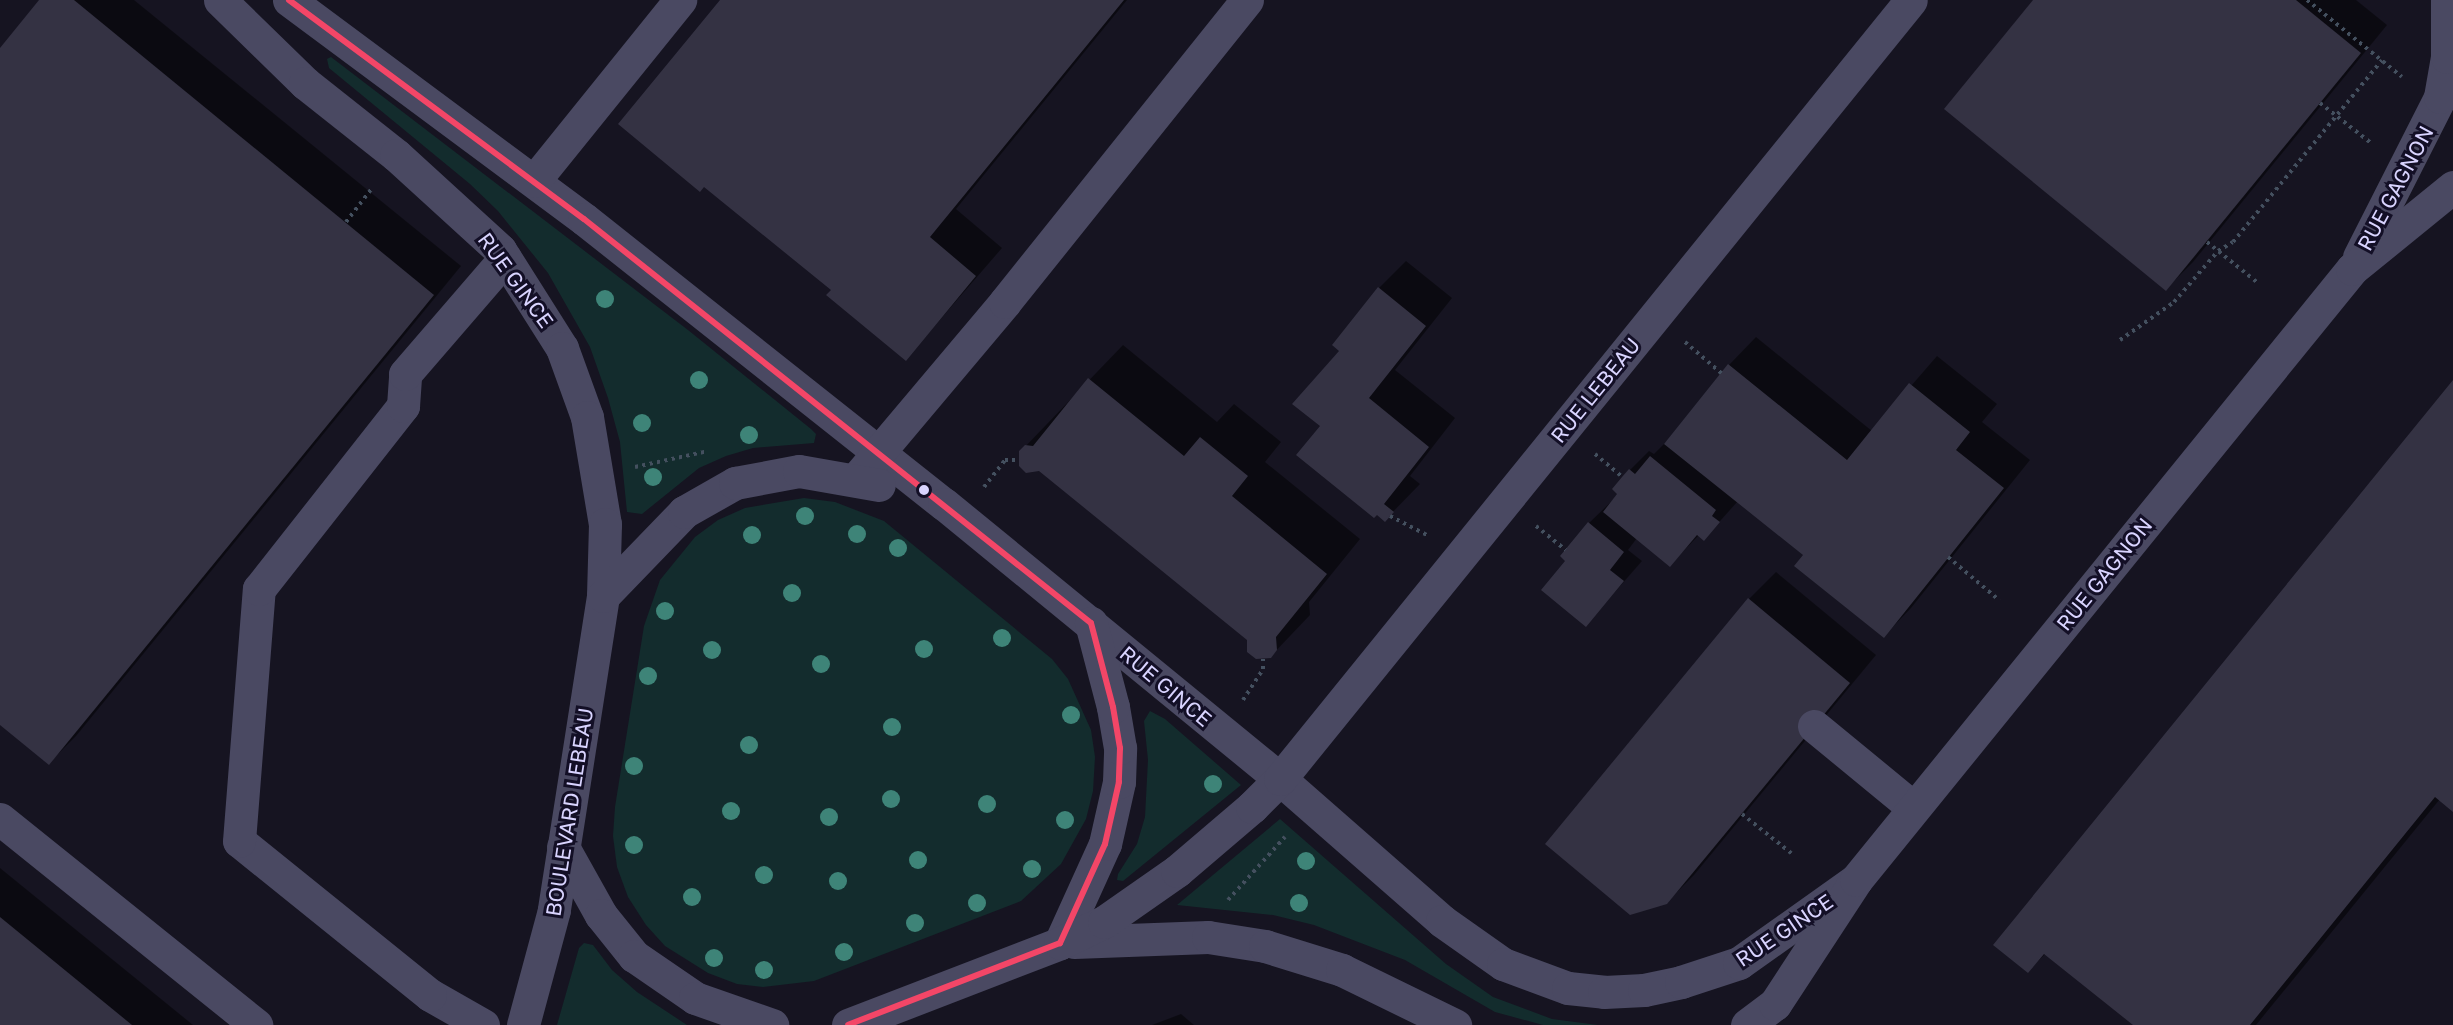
<!DOCTYPE html>
<html>
<head>
<meta charset="utf-8">
<style>
	body { margin:0 }
	#map { position:relative; width:2453px; height:1025px; overflow:hidden; background:#161421; font-family:"Golos Text",sans-serif }
	div>[style] { position:absolute }
	.green>* { inset:0; background:#132c2d }
	.shadow>* { inset:0; background:#0007 }
	.building>* { inset:0; background:#343243 }
	.path>* { height:4px; margin-top:-2px; transform-origin:0; background:repeating-linear-gradient(90deg,#44505f 0 3px,transparent 0 7.5px) }
	.minor>* { height:33px; margin:-16.5px; padding:0 16.5px; transform-origin:16.5px; border-radius:16.5px; background:#4a4962 }
	.bus-1>* { height:6px; margin:-3px; padding:0 3px; transform-origin:3px; border-radius:3px; background:#f34667 }
	.trees>* { width:18px; height:18px; margin:-9px; border-radius:50%; background:#3e8478 }
	.dots>* { width:16px; height:16px; translate:-50% -50%; box-sizing:border-box; border:3px solid #130f26; border-radius:50% }
	span { translate:-50% -50%; white-space:nowrap; text-align:center; line-height:1.15; -webkit-text-stroke:6px #130f26; paint-order:stroke }
	.street-label { font-size:21px; color:#d9d4ff }
</style>
</head>
<body>
<div id="map">
	<div class="green">
		<i style="clip-path:polygon(331px 57px,688px 330px,811px 429px,816px 434px,814px 443px,753px 448px,726px 456px,699px 468px,642px 514px,627px 512px,620px 442px,608px 398px,590px 347px,548px 273px,498px 211px,470px 184px,329px 68px,327px 59px)"></i>
		<i style="clip-path:polygon(804px 498px,835px 502px,884px 521px,1052px 659px,1068px 679px,1091px 730px,1095px 757px,1093px 791px,1086px 819px,1061px 864px,1021px 901px,814px 981px,763px 987px,737px 984px,708px 973px,665px 946px,646px 925px,628px 897px,617px 867px,613px 836px,615px 807px,644px 626px,660px 580px,695px 537px,718px 520px,745px 508px)"></i>
		<i style="clip-path:polygon(1150px 711px,1165px 719px,1241px 785px,1123px 881px,1117px 880px,1118px 874px,1137px 844px,1145px 817px,1148px 760px,1144px 721px)"></i>
		<i style="clip-path:polygon(1280px 819px,1446px 964px,1493px 997px,1552px 1019px,1598px 1025px,1543px 1025px,1495px 1012px,1405px 960px,1314px 925px,1273px 915px,1177px 905px)"></i>
		<i style="clip-path:polygon(584px 943px,593px 945px,612px 970px,637px 992px,687px 1025px,557px 1025px,579px 948px)"></i>
	</div>
	<div class="shadow">
		<i style="clip-path:polygon(41px 0,134px 0,461px 266px,76px 736px,49px 763px,0 723px,0 50px)"></i>
		<i style="clip-path:polygon(722px 0,1127px 0,956px 209px,1002px 248px,906px 359px,833px 290px)"></i>
		<i style="clip-path:polygon(2035px 0,2356px 0,2387px 25px,2193px 262px,2166px 289px)"></i>
		<i style="clip-path:polygon(1406px 261px,1452px 298px,1395px 370px,1455px 418px,1410px 476px,1420px 484px,1385px 520px,1322px 426px,1341px 351px,1379px 288px)"></i>
		<i style="clip-path:polygon(1756px 337px,1872px 431px,1937px 356px,1997px 404px,1982px 422px,2030px 460px,1911px 608px,1884px 636px,1805px 555px,1738px 501px,1704px 539px,1699px 535px,1670px 565px,1637px 538px,1628px 550px,1642px 561px,1586px 625px,1567px 560px,1589px 523px,1619px 494px,1614px 489px,1630px 470px,1649px 451px,1654px 454px,1670px 438px,1729px 365px)"></i>
		<i style="clip-path:polygon(1123px 345px,1217px 422px,1234px 404px,1281px 442px,1265px 462px,1360px 539px,1309px 602px,1310px 615px,1270px 657px,1021px 451px)"></i>
		<i style="clip-path:polygon(2453px 383px,2453px 810px,2440px 799px,2256px 1025px,2135px 1025px,2046px 953px,2028px 971px)"></i>
		<i style="clip-path:polygon(1776px 572px,1876px 655px,1694px 875px,1666px 903px,1749px 599px)"></i>
		<i style="clip-path:polygon(0 868px,193px 1025px,0 1025px)"></i>
		<i style="clip-path:polygon(1181px 1014px,1194px 1025px,1152px 1025px)"></i>
	</div>
	<div class="building">
		<i style="clip-path:polygon(39px 0,74px 0,434px 295px,49px 765px,0 725px,0 48px)"></i>
		<i style="clip-path:polygon(720px 0,1124px 0,930px 237px,976px 276px,906px 361px,826px 295px,831px 290px,704px 187px,700px 192px,618px 124px)"></i>
		<i style="clip-path:polygon(2033px 0,2296px 0,2361px 53px,2166px 291px,1944px 109px)"></i>
		<i style="clip-path:polygon(1378px 287px,1426px 326px,1369px 398px,1429px 447px,1384px 504px,1394px 512px,1385px 522px,1377px 515px,1374px 518px,1296px 455px,1320px 426px,1292px 404px,1339px 351px,1332px 345px)"></i>
		<i style="clip-path:polygon(1728px 364px,1847px 460px,1909px 383px,1970px 432px,1956px 450px,2004px 488px,1884px 638px,1794px 566px,1803px 555px,1664px 444px)"></i>
		<i style="clip-path:polygon(1088px 378px,1184px 456px,1200px 437px,1248px 476px,1232px 496px,1327px 574px,1276px 637px,1277px 650px,1271px 658px,1256px 659px,1247px 652px,1247px 640px,1039px 471px,1026px 473px,1019px 466px,1019px 451px,1025px 445px,1033px 446px)"></i>
		<i style="clip-path:polygon(2453px 380px,2453px 812px,2435px 797px,2250px 1025px,2133px 1025px,2044px 954px,2028px 973px,1993px 945px)"></i>
		<i style="clip-path:polygon(1650px 456px,1716px 510px,1712px 516px,1720px 522px,1704px 541px,1697px 535px,1670px 567px,1603px 512px,1617px 494px,1612px 489px,1622px 477px,1629px 469px,1635px 474px)"></i>
		<i style="clip-path:polygon(1588px 522px,1624px 552px,1610px 570px,1624px 581px,1586px 627px,1541px 590px,1565px 561px,1560px 556px)"></i>
		<i style="clip-path:polygon(1748px 598px,1850px 683px,1667px 904px,1630px 915px,1545px 844px)"></i>
		<i style="clip-path:polygon(0 917px,132px 1025px,0 1025px)"></i>
	</div>
	<div class="path">
		<i style="left:2307px;top:0;width:122px;rotate:39deg"></i>
		<i style="left:2320px;top:103px;width:65px;rotate:38.1deg"></i>
		<i style="left:346px;top:222px;width:44px;rotate:-52.4deg"></i>
		<i style="left:2207px;top:242px;width:65px;rotate:38.8deg"></i>
		<i style="left:2120px;top:340px;width:66px;rotate:-35.1deg"></i>
		<i style="left:2174px;top:302px;width:67px;rotate:-49.2deg"></i>
		<i style="left:2218px;top:251px;width:17px;rotate:-31deg"></i>
		<i style="left:2233px;top:242px;width:235px;rotate:-50.7deg"></i>
		<i style="left:1685px;top:342px;width:48px;rotate:40.7deg"></i>
		<i style="left:1595px;top:454px;width:35px;rotate:40deg"></i>
		<i style="left:635px;top:467px;width:71px;rotate:-12.3deg"></i>
		<i style="left:984px;top:487px;width:34px;rotate:-52deg"></i>
		<i style="left:1005px;top:460px;width:13px"></i>
		<i style="left:1390px;top:516px;width:42px;rotate:27.2deg"></i>
		<i style="left:1536px;top:526px;width:38px;rotate:39deg"></i>
		<i style="left:1948px;top:557px;width:67px;rotate:40.1deg"></i>
		<i style="left:1243px;top:700px;width:37px;rotate:-57deg"></i>
		<i style="left:1263px;top:669px;width:10px;rotate:-90deg"></i>
		<i style="left:1742px;top:814px;width:63px;rotate:38.5deg"></i>
		<i style="left:1228px;top:900px;width:85px;rotate:-47.9deg"></i>
	</div>
	<div class="minor">
		<i style="left:220px;top:0;width:119px;rotate:44.3deg"></i>
		<i style="left:305px;top:83px;width:116px;rotate:38.4deg"></i>
		<i style="left:396px;top:155px;width:141px;rotate:42.4deg"></i>
		<i style="left:500px;top:250px;width:116px;rotate:57.7deg"></i>
		<i style="left:562px;top:348px;width:73px;rotate:70.1deg"></i>
		<i style="left:587px;top:417px;width:109px;rotate:80.5deg"></i>
		<i style="left:605px;top:524px;width:72px;rotate:91.6deg"></i>
		<i style="left:603px;top:596px;width:318px;rotate:98.9deg"></i>
		<i style="left:554px;top:910px;width:119px;rotate:105.1deg"></i>
		<i style="left:289px;top:0;width:367px;rotate:36.6deg"></i>
		<i style="left:584px;top:219px;width:459px;rotate:38.4deg"></i>
		<i style="left:944px;top:504px;width:434px;rotate:39.3deg"></i>
		<i style="left:1280px;top:779px;width:215px;rotate:41.2deg"></i>
		<i style="left:1442px;top:921px;width:75px;rotate:35.2deg"></i>
		<i style="left:1503px;top:964px;width:69px;rotate:20.3deg"></i>
		<i style="left:1568px;top:988px;width:36px;rotate:6deg"></i>
		<i style="left:1604px;top:992px;width:40px;rotate:-2.9deg"></i>
		<i style="left:1644px;top:990px;width:38px;rotate:-12deg"></i>
		<i style="left:1681px;top:982px;width:61px;rotate:-18.1deg"></i>
		<i style="left:1739px;top:963px;width:143px;rotate:-35.4deg"></i>
		<i style="left:534px;top:181px;width:233px;rotate:-51.1deg"></i>
		<i style="left:2359px;top:257px;width:179px;rotate:-63.1deg"></i>
		<i style="left:2440px;top:97px;width:41px;rotate:-80.1deg"></i>
		<i style="left:2447px;top:57px;width:57px;rotate:-90deg"></i>
		<i style="left:857px;top:478px;width:230px;rotate:-49.9deg"></i>
		<i style="left:1005px;top:302px;width:387px;rotate:-51.3deg"></i>
		<i style="left:603px;top:596px;width:117px;rotate:-46deg"></i>
		<i style="left:684px;top:512px;width:59px;rotate:-29.6deg"></i>
		<i style="left:735px;top:483px;width:65px;rotate:-10.6deg"></i>
		<i style="left:799px;top:471px;width:81px;rotate:9.9deg"></i>
		<i style="left:1814px;top:726px;width:129px;rotate:39.4deg"></i>
		<i style="left:0;top:819px;width:329px;rotate:38.8deg"></i>
		<i style="left:563px;top:847px;width:78px;rotate:60.8deg"></i>
		<i style="left:601px;top:915px;width:53px;rotate:51.2deg"></i>
		<i style="left:634px;top:956px;width:74px;rotate:34.5deg"></i>
		<i style="left:695px;top:998px;width:82px;rotate:19.3deg"></i>
		<i style="left:1074px;top:942px;width:134px;rotate:-2.1deg"></i>
		<i style="left:1208px;top:937px;width:58px;rotate:9deg"></i>
		<i style="left:1265px;top:946px;width:81px;rotate:17.3deg"></i>
		<i style="left:1342px;top:970px;width:126px;rotate:26deg"></i>
		<i style="left:1060px;top:943px;width:109px;rotate:-65.6deg"></i>
		<i style="left:1105px;top:844px;width:64px;rotate:-77.3deg"></i>
		<i style="left:1119px;top:782px;width:34px;rotate:-88deg"></i>
		<i style="left:1120px;top:748px;width:42px;rotate:-99.7deg"></i>
		<i style="left:1113px;top:707px;width:87px;rotate:-104.7deg"></i>
		<i style="left:483px;top:1025px;width:61px;rotate:-150.5deg"></i>
		<i style="left:430px;top:995px;width:245px;rotate:-141.1deg"></i>
		<i style="left:239px;top:841px;width:253px;rotate:-85.5deg"></i>
		<i style="left:259px;top:589px;width:233px;rotate:-51.8deg"></i>
		<i style="left:403px;top:406px;width:32px;rotate:-86deg"></i>
		<i style="left:405px;top:374px;width:153px;rotate:-49.2deg"></i>
		<i style="left:848px;top:1025px;width:227px;rotate:-21.1deg"></i>
		<i style="left:1060px;top:943px;width:49px;rotate:-25.5deg"></i>
		<i style="left:1104px;top:922px;width:89px;rotate:-34.9deg"></i>
		<i style="left:1177px;top:871px;width:99px;rotate:-40.5deg"></i>
		<i style="left:1252px;top:807px;width:40px;rotate:-45deg"></i>
		<i style="left:1280px;top:779px;width:1002px;rotate:-50.99deg"></i>
		<i style="left:1747px;top:1025px;width:35px;rotate:-37deg"></i>
		<i style="left:1775px;top:1004px;width:148px;rotate:-56.8deg"></i>
		<i style="left:1856px;top:880px;width:787px;rotate:-50.93deg"></i>
		<i style="left:2352px;top:269px;width:130px;rotate:-39.1deg"></i>
	</div>
	<div class="bus-1">
		<i style="left:289px;top:0;width:367px;rotate:36.6deg"></i>
		<i style="left:584px;top:219px;width:648px;rotate:38.55deg"></i>
		<i style="left:1091px;top:623px;width:87px;rotate:75.3deg"></i>
		<i style="left:1113px;top:707px;width:42px;rotate:80.3deg"></i>
		<i style="left:1120px;top:748px;width:34px;rotate:92deg"></i>
		<i style="left:1119px;top:782px;width:64px;rotate:102.7deg"></i>
		<i style="left:1105px;top:844px;width:109px;rotate:114.4deg"></i>
		<i style="left:1060px;top:943px;width:227px;rotate:158.9deg"></i>
	</div>
	<div class="trees">
		<i style="left:605px;top:299px"></i>
		<i style="left:699px;top:380px"></i>
		<i style="left:642px;top:423px"></i>
		<i style="left:749px;top:435px"></i>
		<i style="left:653px;top:477px"></i>
		<i style="left:805px;top:516px"></i>
		<i style="left:857px;top:534px"></i>
		<i style="left:752px;top:535px"></i>
		<i style="left:898px;top:548px"></i>
		<i style="left:792px;top:593px"></i>
		<i style="left:665px;top:611px"></i>
		<i style="left:1002px;top:638px"></i>
		<i style="left:924px;top:649px"></i>
		<i style="left:712px;top:650px"></i>
		<i style="left:821px;top:664px"></i>
		<i style="left:648px;top:676px"></i>
		<i style="left:1071px;top:715px"></i>
		<i style="left:892px;top:727px"></i>
		<i style="left:749px;top:745px"></i>
		<i style="left:634px;top:766px"></i>
		<i style="left:1213px;top:784px"></i>
		<i style="left:891px;top:799px"></i>
		<i style="left:987px;top:804px"></i>
		<i style="left:731px;top:811px"></i>
		<i style="left:829px;top:817px"></i>
		<i style="left:1065px;top:820px"></i>
		<i style="left:634px;top:845px"></i>
		<i style="left:918px;top:860px"></i>
		<i style="left:1306px;top:861px"></i>
		<i style="left:1032px;top:869px"></i>
		<i style="left:764px;top:875px"></i>
		<i style="left:838px;top:881px"></i>
		<i style="left:692px;top:897px"></i>
		<i style="left:977px;top:903px"></i>
		<i style="left:1299px;top:903px"></i>
		<i style="left:915px;top:923px"></i>
		<i style="left:844px;top:952px"></i>
		<i style="left:714px;top:958px"></i>
		<i style="left:764px;top:970px"></i>
	</div>
	<div class="dots">
		<i style="left:924px;top:490px;background:#d9d4ff"></i>
	</div>
	<div class="street-label">
		<span style="left:2395px;top:188px;rotate:-62deg">RUE GAGNON</span>
		<span style="left:516px;top:280px;rotate:54deg">RUE GINCE</span>
		<span style="left:1595px;top:390px;rotate:-51deg">RUE LEBEAU</span>
		<span style="left:2104px;top:574px;rotate:-51deg">RUE GAGNON</span>
		<span style="left:1166px;top:686px;rotate:40deg">RUE GINCE</span>
		<span style="left:569px;top:812px;rotate:-81deg">BOULEVARD LEBEAU</span>
		<span style="left:1784px;top:930px;rotate:-34deg">RUE GINCE</span>
	</div>
</div>
</body>
</html>
